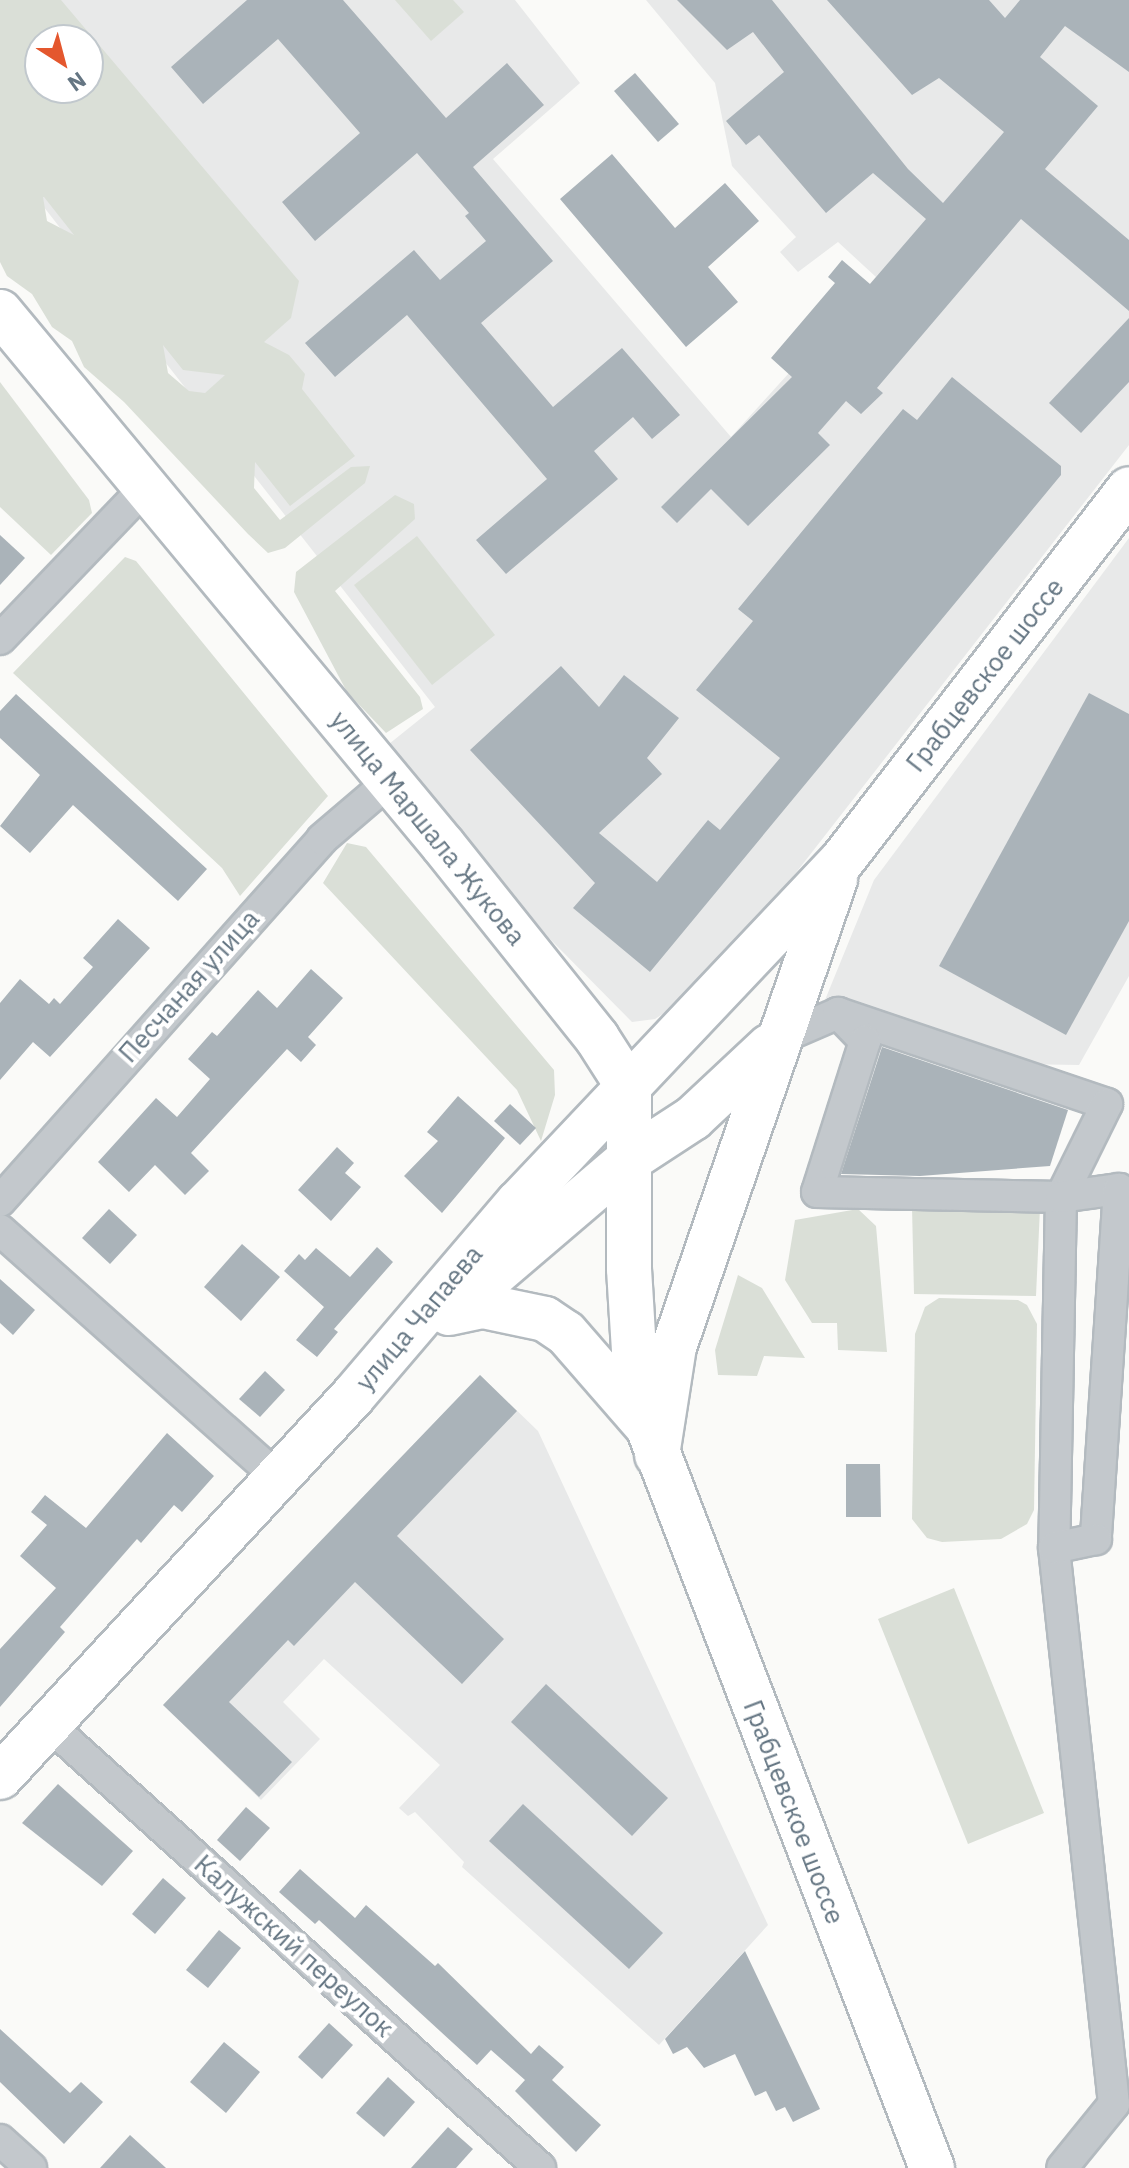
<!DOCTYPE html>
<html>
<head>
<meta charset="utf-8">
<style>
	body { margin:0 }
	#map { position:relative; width:1129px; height:2168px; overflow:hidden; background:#fafaf8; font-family:"IBM Plex Sans",sans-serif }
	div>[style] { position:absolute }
	.built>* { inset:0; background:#e8e9e9 }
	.green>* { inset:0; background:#dadfd7 }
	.building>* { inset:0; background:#aab3b9 }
	.roads { filter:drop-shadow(2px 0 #b3babf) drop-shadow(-2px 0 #b3babf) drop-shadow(0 2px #b3babf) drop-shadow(0 -2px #b3babf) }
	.minor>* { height:30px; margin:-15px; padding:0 15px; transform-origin:15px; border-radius:15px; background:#c3c8cc }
	.secondary>* { height:44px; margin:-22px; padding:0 22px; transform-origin:22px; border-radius:22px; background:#fff }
	.primary>* { height:44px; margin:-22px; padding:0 22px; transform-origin:22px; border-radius:22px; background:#fff }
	span { translate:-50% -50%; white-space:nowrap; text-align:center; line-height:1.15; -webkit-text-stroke:8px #fff; paint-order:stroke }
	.street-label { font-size:26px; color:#657683 }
	.north { position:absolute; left:24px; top:24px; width:80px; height:80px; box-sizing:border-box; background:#fff; border:2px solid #c1c8cd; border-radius:50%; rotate:144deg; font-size:22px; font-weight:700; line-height:32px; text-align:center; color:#657683 }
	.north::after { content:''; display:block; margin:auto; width:28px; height:36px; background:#e4572e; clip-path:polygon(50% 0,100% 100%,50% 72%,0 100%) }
</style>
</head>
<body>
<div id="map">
	<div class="built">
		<i style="clip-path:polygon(evenodd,0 0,515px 0,580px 83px,493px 159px,731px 437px,876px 277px,838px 242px,798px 272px,780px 252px,796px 237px,732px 166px,715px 83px,646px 0,1129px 0,1129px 445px,788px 883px,678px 1004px,655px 1019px,632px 1022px,550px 939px,389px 744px,435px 707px,0 151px,0 0,40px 40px,88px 40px,88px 88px,40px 88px,40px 40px)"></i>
		<i style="clip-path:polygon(1129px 538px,1129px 976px,1079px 1065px,1011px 1064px,825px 1000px,874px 880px)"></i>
		<i style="clip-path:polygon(480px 1375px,538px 1431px,768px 1925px,659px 2045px,462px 1867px,464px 1862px,415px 1812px,408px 1816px,399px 1808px,440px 1765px,324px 1659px,283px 1702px,320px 1739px,261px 1800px,163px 1705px)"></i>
	</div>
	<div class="green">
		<i style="clip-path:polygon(evenodd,0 0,61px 0,299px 281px,291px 318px,264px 342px,289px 355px,305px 374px,302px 389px,355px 456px,290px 506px,255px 462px,254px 488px,280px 520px,351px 467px,370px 466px,365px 483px,285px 548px,268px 553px,248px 534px,124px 402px,84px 367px,72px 341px,52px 327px,32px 294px,7px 276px,0 262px,0 0,40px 40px,88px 40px,88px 88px,40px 88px,40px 40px,0 0,43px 197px,44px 197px,74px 235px,47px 221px,43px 197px,0 0,163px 345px,183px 370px,225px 375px,205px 393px,189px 391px,168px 373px,163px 345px)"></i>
		<i style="clip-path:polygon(395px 0,453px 0,464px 12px,431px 41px)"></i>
		<i style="clip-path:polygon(0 382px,89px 500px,92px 513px,51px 555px,0 507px)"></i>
		<i style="clip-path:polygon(395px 495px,414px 504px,415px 519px,335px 591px,420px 697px,423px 709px,386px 733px,347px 692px,294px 592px,296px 572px)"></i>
		<i style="clip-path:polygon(417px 536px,495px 635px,432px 685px,354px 585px)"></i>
		<i style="clip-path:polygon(125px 557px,136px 561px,328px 796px,240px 896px,222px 868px,13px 673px)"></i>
		<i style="clip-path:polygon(347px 843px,366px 847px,554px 1070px,555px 1095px,541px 1141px,517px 1090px,323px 883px)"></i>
		<i style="clip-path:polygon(912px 1207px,1040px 1208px,1036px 1296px,914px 1294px)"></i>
		<i style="clip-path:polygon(858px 1209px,876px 1226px,887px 1352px,838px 1350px,837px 1323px,812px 1323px,785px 1280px,795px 1220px)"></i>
		<i style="clip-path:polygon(738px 1275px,762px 1288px,805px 1358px,764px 1356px,757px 1376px,718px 1375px,715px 1350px)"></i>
		<i style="clip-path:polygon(939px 1298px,1018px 1300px,1027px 1305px,1037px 1324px,1034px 1510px,1027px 1524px,1001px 1539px,942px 1542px,927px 1538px,912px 1519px,915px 1334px,925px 1307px)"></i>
		<i style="clip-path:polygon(954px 1588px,1044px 1813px,968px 1844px,878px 1619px)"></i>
	</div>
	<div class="building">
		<i style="clip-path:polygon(247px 0,343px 0,446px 118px,507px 63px,544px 105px,473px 167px,553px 261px,481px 323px,553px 407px,622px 348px,680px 415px,652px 439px,633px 417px,594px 451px,618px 479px,506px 574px,476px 540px,547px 479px,407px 315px,335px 377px,305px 343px,414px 250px,440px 280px,486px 241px,465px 216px,469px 213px,417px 153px,315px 241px,282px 202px,360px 133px,278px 39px,203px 104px,171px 67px)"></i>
		<i style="clip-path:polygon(677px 0,772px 0,908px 169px,943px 203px,1004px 132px,939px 78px,912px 95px,827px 0,989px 0,1005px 18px,1020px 0,1129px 0,1129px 72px,1065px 26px,1040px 57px,1098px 106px,1045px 169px,1129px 240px,1129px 311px,1021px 219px,877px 388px,883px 393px,861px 414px,846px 401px,818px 433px,830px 445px,748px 526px,711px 489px,677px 523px,661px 507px,792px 377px,771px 358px,835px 283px,828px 277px,842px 260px,870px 284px,926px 219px,873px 173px,826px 213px,759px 135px,746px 145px,726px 121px,784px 72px,753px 32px,727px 50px)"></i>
		<i style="clip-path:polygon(635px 73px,679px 124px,658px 142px,614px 91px)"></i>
		<i style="clip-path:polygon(612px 154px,675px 228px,725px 183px,759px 221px,708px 267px,738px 302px,686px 347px,560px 199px)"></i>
		<i style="clip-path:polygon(1129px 318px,1129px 382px,1081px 433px,1049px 403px)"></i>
		<i style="clip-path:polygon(952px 377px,1061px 466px,1061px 475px,650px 972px,573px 908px,595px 883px,470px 750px,561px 666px,599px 707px,624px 675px,679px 718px,647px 758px,662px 774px,599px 833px,657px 882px,708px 820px,720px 830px,780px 758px,696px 690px,753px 621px,738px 609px,903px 409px,917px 420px)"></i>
		<i style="clip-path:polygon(0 535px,25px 558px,0 585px)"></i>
		<i style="clip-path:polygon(1089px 693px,1129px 714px,1129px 921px,1066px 1035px,939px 966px)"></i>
		<i style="clip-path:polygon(16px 694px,207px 869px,178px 901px,73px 805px,30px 853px,0 826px,40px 775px,0 738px,0 711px)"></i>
		<i style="clip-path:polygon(118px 919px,150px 948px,50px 1057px,33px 1042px,0 1080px,0 1003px,20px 979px,49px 1004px,54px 998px,60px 1004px,93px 967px,83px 958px)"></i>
		<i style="clip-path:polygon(311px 969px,343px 998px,308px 1037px,316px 1045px,301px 1062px,287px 1049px,191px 1153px,209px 1171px,185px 1195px,155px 1165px,129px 1192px,98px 1162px,156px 1098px,177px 1117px,210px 1079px,188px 1059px,212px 1032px,217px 1036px,258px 990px,277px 1008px)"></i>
		<i style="clip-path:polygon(882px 1047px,1068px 1110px,1050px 1166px,920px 1176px,841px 1174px)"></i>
		<i style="clip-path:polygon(458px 1096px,505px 1138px,442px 1213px,404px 1176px,438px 1141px,427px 1132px)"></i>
		<i style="clip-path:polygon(510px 1104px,536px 1128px,520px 1145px,494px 1121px)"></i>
		<i style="clip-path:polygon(337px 1147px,354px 1163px,345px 1173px,361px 1187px,331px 1221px,298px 1190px)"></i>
		<i style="clip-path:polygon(109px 1209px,137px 1235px,110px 1264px,82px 1238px)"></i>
		<i style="clip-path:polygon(242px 1244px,280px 1277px,241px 1321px,204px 1287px)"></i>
		<i style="clip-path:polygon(377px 1247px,393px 1262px,334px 1329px,338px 1332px,317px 1357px,296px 1340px,324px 1307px,284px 1271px,299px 1254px,305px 1260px,316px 1248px,350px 1277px)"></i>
		<i style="clip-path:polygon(0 1279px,35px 1310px,13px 1335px,0 1323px)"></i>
		<i style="clip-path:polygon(265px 1371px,285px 1390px,260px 1417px,239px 1399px)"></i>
		<i style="clip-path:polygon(480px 1375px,517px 1411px,397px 1536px,504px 1639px,462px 1684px,355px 1582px,294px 1646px,288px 1640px,229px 1702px,292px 1762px,259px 1797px,163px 1705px)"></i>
		<i style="clip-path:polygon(167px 1433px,214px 1476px,182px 1512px,174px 1505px,141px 1543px,137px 1539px,60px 1627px,65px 1632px,0 1707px,0 1649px,56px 1588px,20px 1556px,47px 1525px,31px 1512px,45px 1495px,86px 1528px)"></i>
		<i style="clip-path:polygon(846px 1464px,880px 1464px,881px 1517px,846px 1517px)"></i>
		<i style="clip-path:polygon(546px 1684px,668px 1798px,632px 1836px,511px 1722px)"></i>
		<i style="clip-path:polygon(58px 1784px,133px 1851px,102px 1886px,22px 1823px)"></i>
		<i style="clip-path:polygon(523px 1804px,663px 1933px,629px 1969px,489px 1841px)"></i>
		<i style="clip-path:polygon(246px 1807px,270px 1828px,240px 1861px,217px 1840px)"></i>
		<i style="clip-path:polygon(300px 1869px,355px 1918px,366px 1905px,435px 1966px,438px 1963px,531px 2054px,539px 2045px,564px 2067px,552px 2080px,601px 2125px,576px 2152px,515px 2091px,525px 2080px,491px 2050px,477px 2065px,319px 1920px,315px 1924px,279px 1892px)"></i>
		<i style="clip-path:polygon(163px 1878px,186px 1898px,155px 1934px,132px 1914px)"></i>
		<i style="clip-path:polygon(219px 1930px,241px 1948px,208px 1988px,186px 1970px)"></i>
		<i style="clip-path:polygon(745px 1951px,820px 2109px,793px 2122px,785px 2107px,776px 2111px,766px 2091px,755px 2096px,735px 2054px,704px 2068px,687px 2047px,673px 2054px,665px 2039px)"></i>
		<i style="clip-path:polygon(329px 2023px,353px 2045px,322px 2079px,298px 2057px)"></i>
		<i style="clip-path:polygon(0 2029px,70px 2093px,81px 2082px,103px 2102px,64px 2144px,0 2082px)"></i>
		<i style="clip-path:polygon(224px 2042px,260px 2072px,226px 2113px,190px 2082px)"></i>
		<i style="clip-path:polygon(388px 2077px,415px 2102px,384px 2137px,356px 2113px)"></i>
		<i style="clip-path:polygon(448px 2127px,473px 2149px,456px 2168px,411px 2168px)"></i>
		<i style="clip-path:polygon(130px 2135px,166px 2168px,100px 2168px)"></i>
	</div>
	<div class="roads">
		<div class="minor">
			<i style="left:0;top:639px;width:211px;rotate:-46.2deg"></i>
			<i style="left:838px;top:1013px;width:284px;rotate:18.7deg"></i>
			<i style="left:1107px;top:1104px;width:104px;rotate:116.3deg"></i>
			<i style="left:1061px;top:1197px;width:351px;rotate:91.1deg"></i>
			<i style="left:1054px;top:1548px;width:559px;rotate:83.84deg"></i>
			<i style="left:1114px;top:2104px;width:82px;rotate:129.1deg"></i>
			<i style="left:776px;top:1040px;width:68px;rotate:-23.5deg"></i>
			<i style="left:838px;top:1013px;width:39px;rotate:46deg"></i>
			<i style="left:865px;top:1041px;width:158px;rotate:107.6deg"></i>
			<i style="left:817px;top:1192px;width:244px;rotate:1.2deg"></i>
			<i style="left:1061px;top:1197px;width:59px;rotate:-7.9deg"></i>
			<i style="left:1119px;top:1189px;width:351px;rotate:93.8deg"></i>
			<i style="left:1096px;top:1539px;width:43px;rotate:167.9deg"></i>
			<i style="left:0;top:1201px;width:484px;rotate:-48.3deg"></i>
			<i style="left:322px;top:839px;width:89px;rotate:-40.5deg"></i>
			<i style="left:0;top:1230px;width:373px;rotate:41.7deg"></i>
			<i style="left:48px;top:1724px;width:663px;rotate:42.06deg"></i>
			<i style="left:0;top:2140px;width:42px;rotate:42.1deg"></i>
		</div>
		<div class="secondary">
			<i style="left:464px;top:1300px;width:214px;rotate:-40.5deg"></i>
			<i style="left:627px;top:1161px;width:79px;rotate:-33.1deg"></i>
			<i style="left:693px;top:1118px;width:105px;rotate:-43.1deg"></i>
			<i style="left:657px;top:1455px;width:109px;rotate:-81.1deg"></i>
			<i style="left:674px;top:1347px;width:495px;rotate:-71deg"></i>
			<i style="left:0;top:1777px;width:519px;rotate:-47.18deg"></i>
			<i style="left:353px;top:1396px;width:254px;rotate:-49.5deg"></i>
			<i style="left:518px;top:1203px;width:470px;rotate:-46.6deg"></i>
			<i style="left:841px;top:862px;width:471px;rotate:-52.3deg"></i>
		</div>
		<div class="primary">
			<i style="left:0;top:312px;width:693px;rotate:50.27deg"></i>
			<i style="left:443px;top:845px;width:247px;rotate:51.4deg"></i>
			<i style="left:597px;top:1038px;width:59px;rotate:57.4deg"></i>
			<i style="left:629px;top:1088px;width:181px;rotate:90deg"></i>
			<i style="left:629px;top:1269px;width:82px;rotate:86.5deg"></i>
			<i style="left:634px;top:1351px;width:77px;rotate:79.6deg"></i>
			<i style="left:648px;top:1427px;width:794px;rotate:69.03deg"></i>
			<i style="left:449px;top:1313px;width:35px;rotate:-12deg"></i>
			<i style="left:483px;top:1306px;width:63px;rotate:11.8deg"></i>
			<i style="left:545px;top:1319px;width:25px;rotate:34deg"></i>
			<i style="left:566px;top:1333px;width:122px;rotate:49deg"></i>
		</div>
	</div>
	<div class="street-label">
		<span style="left:985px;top:675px;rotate:-52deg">Грабцевское шоссе</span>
		<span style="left:428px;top:828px;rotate:51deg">улица Маршала Жукова</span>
		<span style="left:189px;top:986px;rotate:-48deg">Песчаная улица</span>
		<span style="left:419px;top:1318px;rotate:-50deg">улица Чапаева</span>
		<span style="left:794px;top:1812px;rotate:69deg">Грабцевское шоссе</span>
		<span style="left:294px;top:1946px;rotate:42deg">Калужский переулок</span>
	</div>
	<div class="north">N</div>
</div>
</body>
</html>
